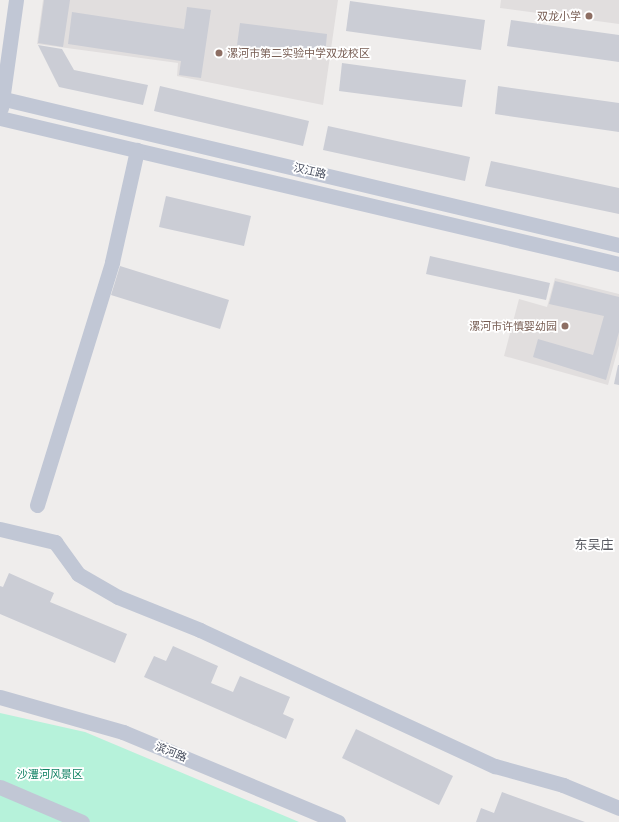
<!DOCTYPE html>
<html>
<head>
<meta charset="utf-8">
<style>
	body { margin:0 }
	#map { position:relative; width:619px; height:822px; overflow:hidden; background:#efedec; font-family:"PT Sans Narrow","Noto Sans SC",sans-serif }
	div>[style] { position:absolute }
	.education>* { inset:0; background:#e1dede }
	.green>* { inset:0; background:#b6f2da }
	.building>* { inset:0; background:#cbcdd5 }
	.minor>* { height:15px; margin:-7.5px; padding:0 7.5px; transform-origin:7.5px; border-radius:7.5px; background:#c1c7d5 }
	.dots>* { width:11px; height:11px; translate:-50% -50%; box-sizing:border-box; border:2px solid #fff; border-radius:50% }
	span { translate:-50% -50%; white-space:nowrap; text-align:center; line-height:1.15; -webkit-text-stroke:3.5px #fff; paint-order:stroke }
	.education-label { font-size:11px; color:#785e54 }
	.right { translate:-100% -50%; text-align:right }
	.left { translate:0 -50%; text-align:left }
	.street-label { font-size:11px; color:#434a5b }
	.park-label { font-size:11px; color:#0f8162 }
	.quarter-label { font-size:13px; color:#595b62 }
</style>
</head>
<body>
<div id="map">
	<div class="education">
		<i style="clip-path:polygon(43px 0,338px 0,323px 105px,177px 76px,178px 63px,37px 44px)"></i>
		<i style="clip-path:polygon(501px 0,619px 0,619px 24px,500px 8px)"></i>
		<i style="clip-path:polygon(555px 278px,619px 294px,619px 345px,608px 385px,504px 356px,519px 299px,547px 307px)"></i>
	</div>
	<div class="green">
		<i style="clip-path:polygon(0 713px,85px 732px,299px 822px,0 822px)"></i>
	</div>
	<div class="building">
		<i style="clip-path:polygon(44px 0,70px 0,63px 47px,38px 43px)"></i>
		<i style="clip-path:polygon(350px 1px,485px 20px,481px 50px,346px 31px)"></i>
		<i style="clip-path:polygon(187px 7px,211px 10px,201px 78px,179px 75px,181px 61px,68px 44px,72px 12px,184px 29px)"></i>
		<i style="clip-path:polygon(511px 20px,619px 35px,619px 62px,507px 46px)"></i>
		<i style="clip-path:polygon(240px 23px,327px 34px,325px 56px,237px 45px)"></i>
		<i style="clip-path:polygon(38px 45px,62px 49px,74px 70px,148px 85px,143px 105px,59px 87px)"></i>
		<i style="clip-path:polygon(342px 63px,466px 80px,462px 107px,339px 91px)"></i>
		<i style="clip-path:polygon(160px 86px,309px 121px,303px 146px,154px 111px)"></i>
		<i style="clip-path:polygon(498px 86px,619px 103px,619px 132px,495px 114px)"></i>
		<i style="clip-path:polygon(328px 126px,470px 157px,465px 181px,323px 150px)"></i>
		<i style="clip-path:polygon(491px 161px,619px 188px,619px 214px,485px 186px)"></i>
		<i style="clip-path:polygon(166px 196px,251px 216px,244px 246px,159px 227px)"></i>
		<i style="clip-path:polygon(430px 256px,550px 283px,546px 300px,426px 274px)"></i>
		<i style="clip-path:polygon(120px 266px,229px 300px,220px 329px,111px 295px)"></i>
		<i style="clip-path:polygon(555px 281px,619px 297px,619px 332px,606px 380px,533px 357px,538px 339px,593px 355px,604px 316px,549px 304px)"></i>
		<i style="clip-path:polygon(618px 365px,619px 365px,619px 385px,614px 384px)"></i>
		<i style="clip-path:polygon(9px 573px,54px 593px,50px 602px,127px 634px,115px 663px,0 614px,0 586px,3px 587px)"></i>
		<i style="clip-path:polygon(173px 646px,218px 666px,211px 683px,233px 692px,240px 676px,290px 697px,283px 714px,294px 719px,286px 739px,144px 677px,154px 656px,166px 661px)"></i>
		<i style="clip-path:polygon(356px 729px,453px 776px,439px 805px,342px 758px)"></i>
		<i style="clip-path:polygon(502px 792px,585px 822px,476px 822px,481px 808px,494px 813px)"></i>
	</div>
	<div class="minor">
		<i style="left:0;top:98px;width:636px;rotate:13.36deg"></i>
		<i style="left:1px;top:108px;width:109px;rotate:-82.1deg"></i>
		<i style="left:0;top:118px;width:636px;rotate:13.27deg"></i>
		<i style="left:37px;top:505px;width:254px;rotate:-72.8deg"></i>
		<i style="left:112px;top:262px;width:115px;rotate:-77.4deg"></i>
		<i style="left:0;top:529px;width:57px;rotate:13.3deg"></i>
		<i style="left:55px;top:542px;width:39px;rotate:54deg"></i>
		<i style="left:78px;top:574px;width:46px;rotate:29.9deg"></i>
		<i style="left:118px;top:597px;width:88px;rotate:21.9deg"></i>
		<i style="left:200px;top:630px;width:325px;rotate:24.8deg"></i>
		<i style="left:495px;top:766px;width:71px;rotate:15.6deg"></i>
		<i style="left:563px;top:785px;width:61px;rotate:22.3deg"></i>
		<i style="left:0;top:697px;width:128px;rotate:15.9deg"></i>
		<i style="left:123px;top:732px;width:233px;rotate:22.7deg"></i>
		<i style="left:0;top:787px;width:89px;rotate:23.1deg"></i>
	</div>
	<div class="dots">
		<i style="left:589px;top:16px;background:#8d6e63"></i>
		<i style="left:219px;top:53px;background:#8d6e63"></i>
		<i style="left:565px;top:326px;background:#8d6e63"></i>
	</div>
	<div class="education-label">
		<span class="right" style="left:581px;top:16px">双龙小学</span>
		<span class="left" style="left:227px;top:53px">漯河市第二实验中学双龙校区</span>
		<span class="right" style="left:557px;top:326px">漯河市许慎婴幼园</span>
	</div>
	<div class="street-label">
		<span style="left:310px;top:171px;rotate:13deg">汉江路</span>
		<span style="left:171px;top:752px;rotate:22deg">滨河路</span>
	</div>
	<div class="park-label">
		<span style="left:50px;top:774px">沙澧河风景区</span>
	</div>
	<div class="quarter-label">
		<span style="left:594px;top:545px">东吴庄</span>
	</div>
</div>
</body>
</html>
